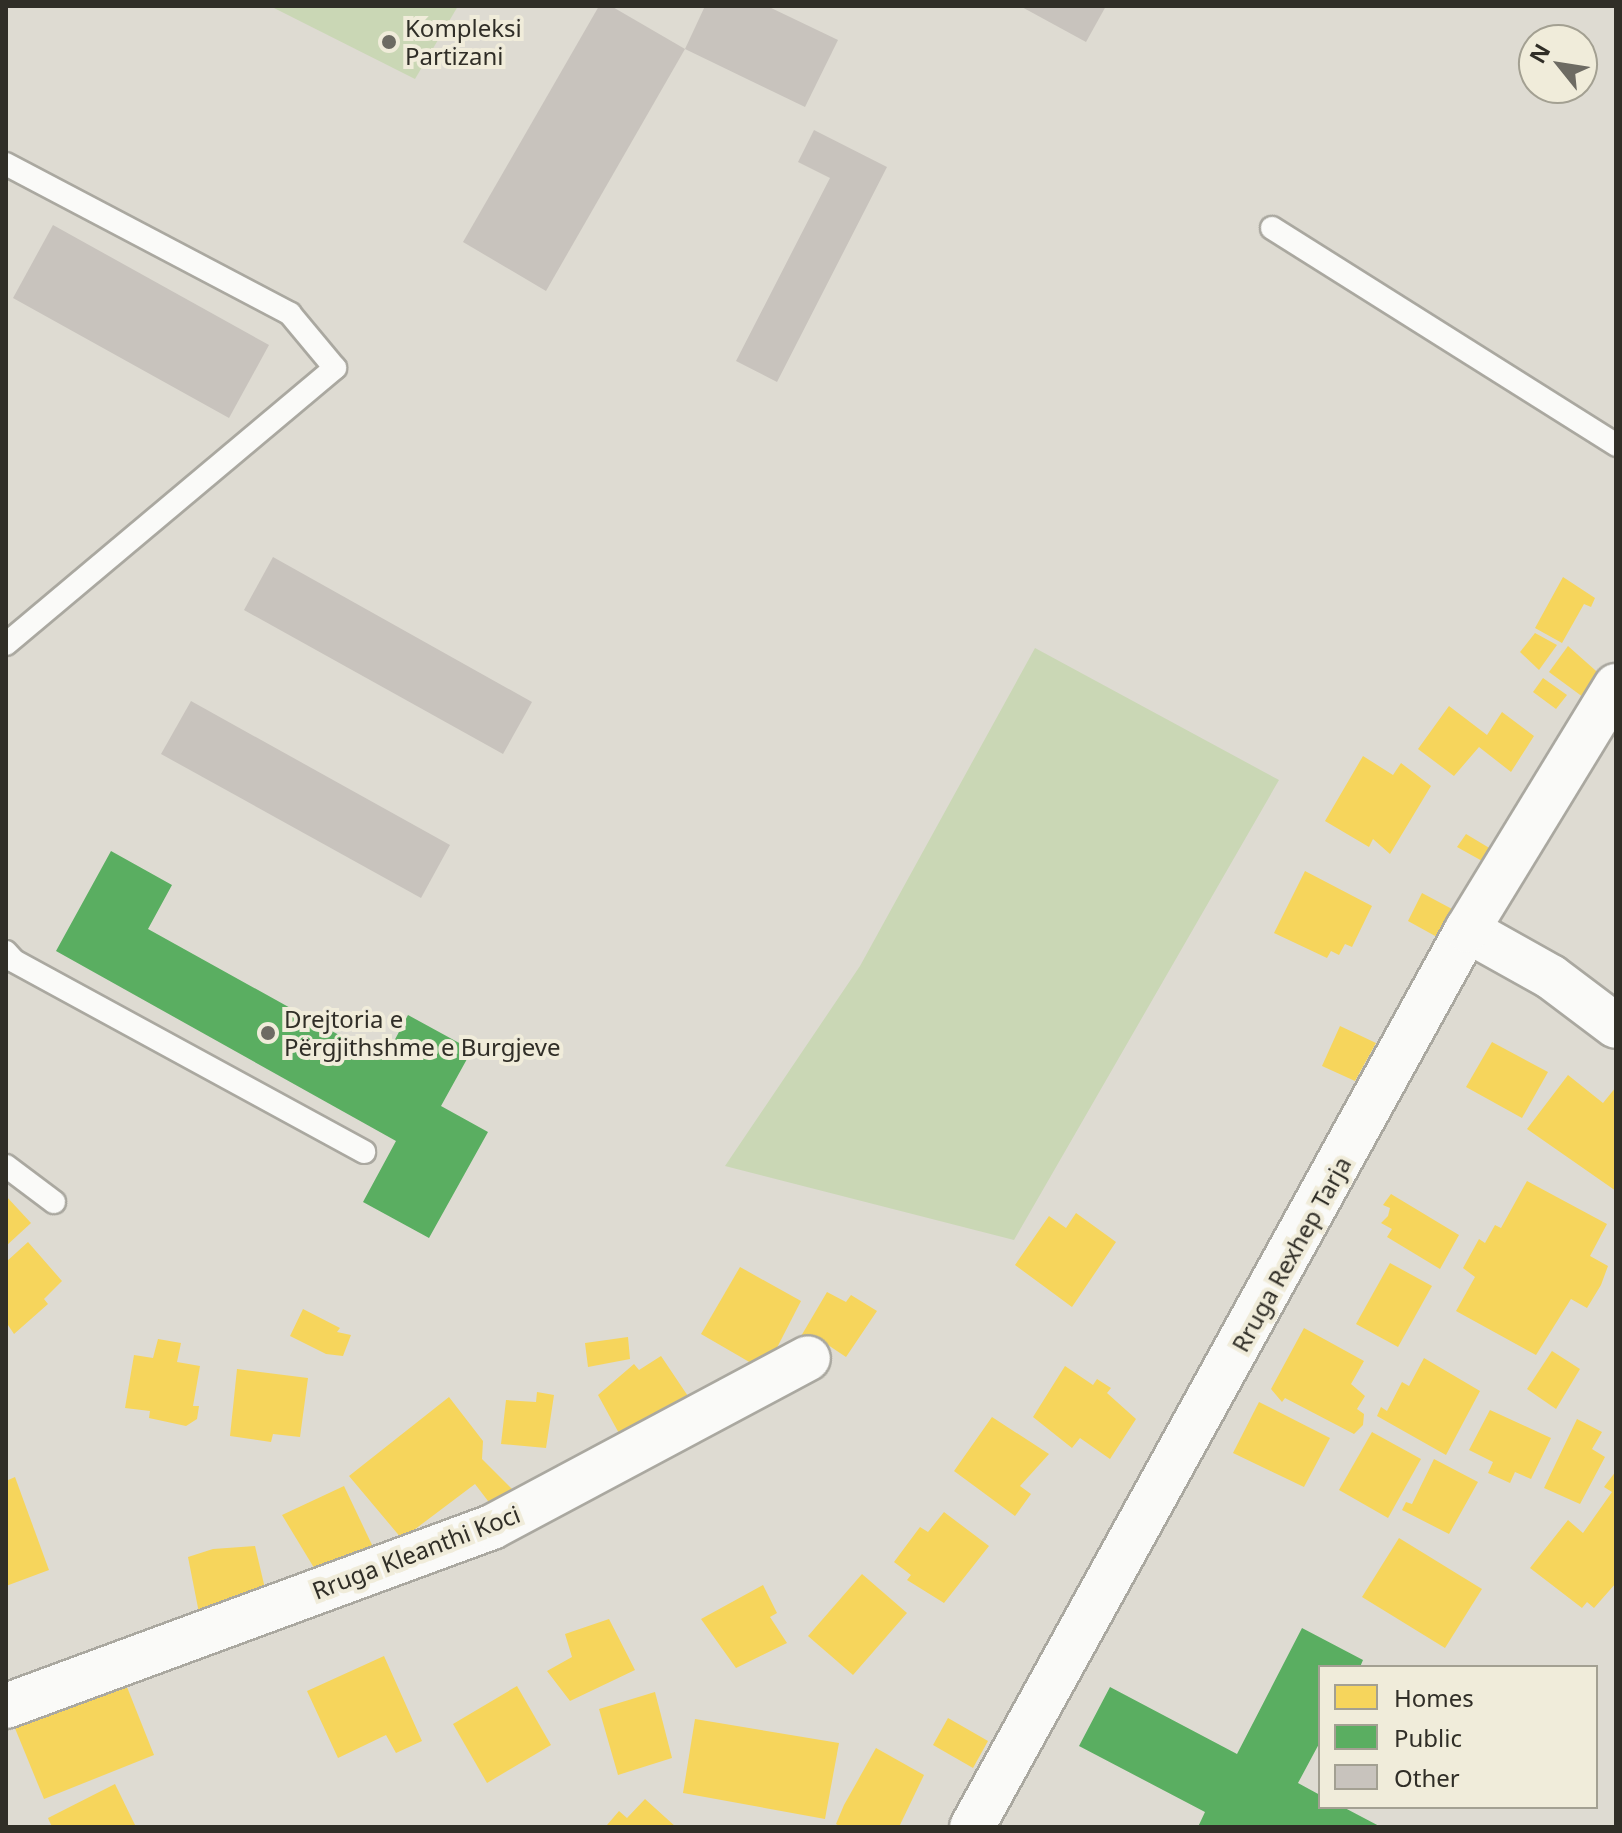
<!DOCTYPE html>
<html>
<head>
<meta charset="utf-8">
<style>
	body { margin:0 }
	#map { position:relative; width:1622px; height:1833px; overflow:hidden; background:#dedbd2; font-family:"Noto Sans",sans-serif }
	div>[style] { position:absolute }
	.green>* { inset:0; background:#cad7b5 }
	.homes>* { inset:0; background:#f6d55c }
	.public>* { inset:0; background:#5aae61 }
	.building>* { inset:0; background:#c8c3bd }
	.roads { filter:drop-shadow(2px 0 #aaa8a0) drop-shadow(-2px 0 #aaa8a0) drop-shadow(0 2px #aaa8a0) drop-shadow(0 -2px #aaa8a0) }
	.lane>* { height:22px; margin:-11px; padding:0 11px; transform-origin:11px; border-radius:11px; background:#fafaf8 }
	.street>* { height:44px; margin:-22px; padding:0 22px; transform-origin:22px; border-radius:22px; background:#fafaf8 }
	.dots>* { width:22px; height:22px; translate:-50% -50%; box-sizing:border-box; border:4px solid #f0ecda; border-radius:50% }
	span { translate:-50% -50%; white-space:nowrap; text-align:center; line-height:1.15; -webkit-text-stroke:8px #f0ecda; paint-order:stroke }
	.poi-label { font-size:24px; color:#302e27 }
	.left { translate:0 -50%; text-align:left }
	.street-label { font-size:24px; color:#302e27 }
	.frame { position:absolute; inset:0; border:8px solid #302e27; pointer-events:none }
	.legend { position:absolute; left:1318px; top:1665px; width:280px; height:144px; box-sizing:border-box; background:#f0ecda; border:2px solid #a3a092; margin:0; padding:10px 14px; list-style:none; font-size:24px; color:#302e27 }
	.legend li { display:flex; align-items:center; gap:16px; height:40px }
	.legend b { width:40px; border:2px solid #a3a092 }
	.north { position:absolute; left:1518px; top:24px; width:80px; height:80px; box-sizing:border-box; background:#f0ecda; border:2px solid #a3a092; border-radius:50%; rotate:300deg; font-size:22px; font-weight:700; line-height:32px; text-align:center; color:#302e27 }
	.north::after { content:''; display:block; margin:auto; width:28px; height:36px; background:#6d6b63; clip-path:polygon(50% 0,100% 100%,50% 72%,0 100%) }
</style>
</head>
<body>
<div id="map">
	<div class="green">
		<i style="clip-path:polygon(270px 6px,458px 6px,415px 79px)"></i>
		<i style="clip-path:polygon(1035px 648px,1279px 780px,1014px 1240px,725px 1166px,860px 966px)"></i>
	</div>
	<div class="homes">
		<i style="clip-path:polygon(1563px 577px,1595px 598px,1591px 607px,1584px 604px,1562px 643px,1535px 628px)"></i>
		<i style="clip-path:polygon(1535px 633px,1557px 645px,1539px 670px,1520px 652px)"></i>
		<i style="clip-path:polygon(1568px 646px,1604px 678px,1587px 700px,1549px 672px)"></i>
		<i style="clip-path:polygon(1543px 678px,1567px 695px,1556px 709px,1533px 692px)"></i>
		<i style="clip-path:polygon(1449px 706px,1487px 735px,1502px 712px,1534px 736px,1511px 772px,1479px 747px,1454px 776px,1418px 749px)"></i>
		<i style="clip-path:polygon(1363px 756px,1393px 775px,1401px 763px,1431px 786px,1390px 854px,1373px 839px,1369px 847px,1325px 821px)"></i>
		<i style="clip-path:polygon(1466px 834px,1491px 849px,1484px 862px,1457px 847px)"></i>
		<i style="clip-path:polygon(1305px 871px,1372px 906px,1352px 947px,1345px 944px,1339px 955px,1331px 951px,1327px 958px,1274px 933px)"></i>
		<i style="clip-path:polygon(1422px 893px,1452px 909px,1437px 937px,1408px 921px)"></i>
		<i style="clip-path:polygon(1340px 1026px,1376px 1043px,1355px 1081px,1322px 1066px)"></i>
		<i style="clip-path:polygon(1492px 1042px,1548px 1072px,1522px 1118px,1466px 1087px)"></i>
		<i style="clip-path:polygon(1568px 1075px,1603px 1103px,1616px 1087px,1616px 1191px,1527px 1129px)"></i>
		<i style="clip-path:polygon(1527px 1181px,1607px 1224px,1590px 1256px,1608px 1266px,1601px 1285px,1587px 1308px,1571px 1299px,1536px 1355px,1456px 1311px,1475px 1277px,1463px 1268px,1479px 1239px,1485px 1243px,1495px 1225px,1501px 1228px)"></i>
		<i style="clip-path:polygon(1391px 1194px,1459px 1235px,1440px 1269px,1387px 1237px,1392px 1229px,1381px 1223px,1388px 1216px,1390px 1208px,1383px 1205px)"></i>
		<i style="clip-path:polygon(6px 1196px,31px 1223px,6px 1246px)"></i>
		<i style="clip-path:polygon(1076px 1213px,1116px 1242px,1072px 1307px,1015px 1265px,1049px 1216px,1066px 1228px)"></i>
		<i style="clip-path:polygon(28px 1242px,62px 1281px,44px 1299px,48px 1304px,14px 1334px,6px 1322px,6px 1262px)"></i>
		<i style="clip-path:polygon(1390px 1263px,1432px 1286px,1398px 1347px,1356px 1324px)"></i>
		<i style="clip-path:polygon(740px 1267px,801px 1301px,765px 1371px,701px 1334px)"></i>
		<i style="clip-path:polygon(827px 1292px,846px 1302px,851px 1295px,877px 1311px,846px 1357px,822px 1341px,815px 1355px,797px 1343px)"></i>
		<i style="clip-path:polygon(303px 1309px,340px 1328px,337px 1332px,351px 1335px,343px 1356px,326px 1354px,290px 1336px)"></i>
		<i style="clip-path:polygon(1304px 1328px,1364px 1361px,1351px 1384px,1365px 1396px,1357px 1409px,1364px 1414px,1363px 1425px,1354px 1434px,1285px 1398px,1282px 1402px,1271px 1389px)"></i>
		<i style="clip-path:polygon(628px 1337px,630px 1359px,588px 1367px,585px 1343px)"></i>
		<i style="clip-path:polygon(158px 1339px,181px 1343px,177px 1362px,200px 1366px,193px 1406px,199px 1406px,197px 1419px,186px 1426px,149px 1418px,150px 1411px,125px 1408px,134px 1355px,153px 1358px)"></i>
		<i style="clip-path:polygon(1552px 1351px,1580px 1369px,1556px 1409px,1527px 1389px)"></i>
		<i style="clip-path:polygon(661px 1356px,696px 1408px,627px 1448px,598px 1395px,634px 1364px,639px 1370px)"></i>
		<i style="clip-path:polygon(1424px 1358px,1480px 1391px,1446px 1455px,1377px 1416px,1381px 1407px,1387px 1411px,1402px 1382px,1409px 1386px)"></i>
		<i style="clip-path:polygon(1065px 1366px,1093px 1385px,1097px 1379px,1111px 1388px,1107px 1393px,1136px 1419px,1110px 1459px,1080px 1438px,1072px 1448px,1033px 1417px)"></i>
		<i style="clip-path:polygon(237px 1369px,308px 1378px,300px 1437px,273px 1434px,271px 1442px,230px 1436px)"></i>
		<i style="clip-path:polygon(537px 1392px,554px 1395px,546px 1448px,501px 1444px,506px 1400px,536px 1402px)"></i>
		<i style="clip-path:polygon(449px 1397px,483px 1441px,482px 1459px,524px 1501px,501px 1518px,475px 1484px,402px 1539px,349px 1476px)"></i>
		<i style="clip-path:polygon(1259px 1402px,1330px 1438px,1304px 1487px,1233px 1453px)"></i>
		<i style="clip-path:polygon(1490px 1410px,1551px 1438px,1531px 1479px,1515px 1472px,1510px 1483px,1488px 1473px,1493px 1462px,1469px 1450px)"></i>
		<i style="clip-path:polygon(992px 1417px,1049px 1454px,1020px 1486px,1031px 1494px,1015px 1516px,954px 1471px)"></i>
		<i style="clip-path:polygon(1577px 1419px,1602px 1432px,1592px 1449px,1605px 1457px,1580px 1504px,1544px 1488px)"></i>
		<i style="clip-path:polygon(1372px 1432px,1421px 1459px,1388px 1518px,1339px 1490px)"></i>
		<i style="clip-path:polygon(1434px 1459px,1478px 1482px,1449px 1534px,1402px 1510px,1406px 1502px,1412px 1504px)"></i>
		<i style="clip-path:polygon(1616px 1471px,1616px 1583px,1594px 1608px,1587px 1602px,1582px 1608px,1530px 1568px,1568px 1520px,1583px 1533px,1612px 1492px,1604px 1487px)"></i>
		<i style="clip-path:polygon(15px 1477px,49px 1570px,6px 1586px,6px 1481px)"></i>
		<i style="clip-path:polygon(344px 1486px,373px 1547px,319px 1576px,282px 1515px)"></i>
		<i style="clip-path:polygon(944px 1512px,989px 1546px,944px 1603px,907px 1580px,911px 1575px,894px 1562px,920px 1527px,928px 1532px)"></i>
		<i style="clip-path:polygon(1399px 1538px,1482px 1589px,1445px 1648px,1362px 1597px)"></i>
		<i style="clip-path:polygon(255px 1546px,267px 1597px,200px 1618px,188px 1557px,213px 1549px)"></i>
		<i style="clip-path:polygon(862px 1574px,907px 1613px,853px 1675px,808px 1636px)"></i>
		<i style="clip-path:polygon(763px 1585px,777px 1613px,770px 1617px,787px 1643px,736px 1668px,701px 1619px)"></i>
		<i style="clip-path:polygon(609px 1619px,635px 1670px,570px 1701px,547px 1671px,572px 1657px,565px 1634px)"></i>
		<i style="clip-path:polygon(384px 1656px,422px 1741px,396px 1753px,386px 1735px,338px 1758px,307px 1691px)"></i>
		<i style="clip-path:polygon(123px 1677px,154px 1755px,44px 1799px,12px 1721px)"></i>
		<i style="clip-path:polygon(517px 1686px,551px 1745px,487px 1783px,453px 1724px)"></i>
		<i style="clip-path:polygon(655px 1692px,672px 1758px,618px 1775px,599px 1709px)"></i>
		<i style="clip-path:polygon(948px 1718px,988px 1741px,973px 1768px,933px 1745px)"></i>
		<i style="clip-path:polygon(695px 1719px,839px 1743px,825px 1819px,683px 1793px)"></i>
		<i style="clip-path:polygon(876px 1748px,924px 1775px,899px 1827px,841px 1827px,836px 1824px,844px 1805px)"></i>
		<i style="clip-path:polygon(115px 1784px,136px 1827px,52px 1827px,48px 1818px)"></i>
		<i style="clip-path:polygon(645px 1799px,676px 1827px,607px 1825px,619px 1811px,627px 1818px)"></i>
	</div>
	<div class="public">
		<i style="clip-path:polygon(111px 851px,172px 885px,148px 929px,384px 1060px,408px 1015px,472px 1050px,441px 1106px,488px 1132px,429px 1238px,363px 1202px,396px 1141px,56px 951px)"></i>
		<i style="clip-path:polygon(1302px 1628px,1363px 1660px,1360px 1667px,1320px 1667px,1320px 1742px,1298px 1783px,1320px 1795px,1320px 1807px,1343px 1807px,1381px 1827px,1198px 1827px,1205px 1812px,1079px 1746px,1110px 1687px,1237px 1754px)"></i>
	</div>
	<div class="building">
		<i style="clip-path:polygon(599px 6px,611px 6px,685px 49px,546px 291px,463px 242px)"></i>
		<i style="clip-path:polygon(705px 6px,767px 6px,838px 40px,805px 107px,685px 49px)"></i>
		<i style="clip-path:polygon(1020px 6px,1106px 6px,1086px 42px)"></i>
		<i style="clip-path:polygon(814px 130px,887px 167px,777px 382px,736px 361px,830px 178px,798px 162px)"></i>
		<i style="clip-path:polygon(53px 225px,269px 345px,229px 418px,13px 298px)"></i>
		<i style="clip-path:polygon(273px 557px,532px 702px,503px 754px,244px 610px)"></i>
		<i style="clip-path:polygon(191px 701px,450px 845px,421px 898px,161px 754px)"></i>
	</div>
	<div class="roads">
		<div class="lane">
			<i style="left:6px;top:164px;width:321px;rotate:27.8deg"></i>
			<i style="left:290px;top:314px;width:70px;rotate:50.2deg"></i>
			<i style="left:335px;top:368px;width:429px;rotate:140deg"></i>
			<i style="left:1272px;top:228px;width:407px;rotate:32.2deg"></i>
			<i style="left:6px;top:952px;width:12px;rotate:48deg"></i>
			<i style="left:14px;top:961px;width:399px;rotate:28.6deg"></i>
			<i style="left:6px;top:1166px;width:60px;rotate:36.9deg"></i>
		</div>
		<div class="street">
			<i style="left:1467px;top:930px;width:96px;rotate:29.2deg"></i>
			<i style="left:1551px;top:977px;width:81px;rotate:37deg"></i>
			<i style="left:6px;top:1706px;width:518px;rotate:-20.22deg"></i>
			<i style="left:492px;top:1527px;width:358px;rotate:-28.1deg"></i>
			<i style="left:972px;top:1827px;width:1025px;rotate:-61.11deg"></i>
			<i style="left:1467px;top:930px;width:286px;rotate:-58.6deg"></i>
		</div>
	</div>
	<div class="dots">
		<i style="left:389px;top:42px;background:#6d6b63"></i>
		<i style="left:268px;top:1033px;background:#6d6b63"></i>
	</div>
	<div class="poi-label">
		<span class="left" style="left:405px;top:42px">Kompleksi<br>Partizani</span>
		<span class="left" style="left:284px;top:1033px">Drejtoria e<br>Përgjithshme e Burgjeve</span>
	</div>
	<div class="street-label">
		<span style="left:1291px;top:1254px;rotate:-61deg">Rruga Rexhep Tarja</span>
		<span style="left:416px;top:1552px;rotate:-21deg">Rruga Kleanthi Koci</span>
	</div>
	<div class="frame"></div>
	<ul class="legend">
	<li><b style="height:22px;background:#f6d55c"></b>Homes</li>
	<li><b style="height:22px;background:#5aae61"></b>Public</li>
	<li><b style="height:22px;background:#c8c3bd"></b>Other</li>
	</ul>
	<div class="north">N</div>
</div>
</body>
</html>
